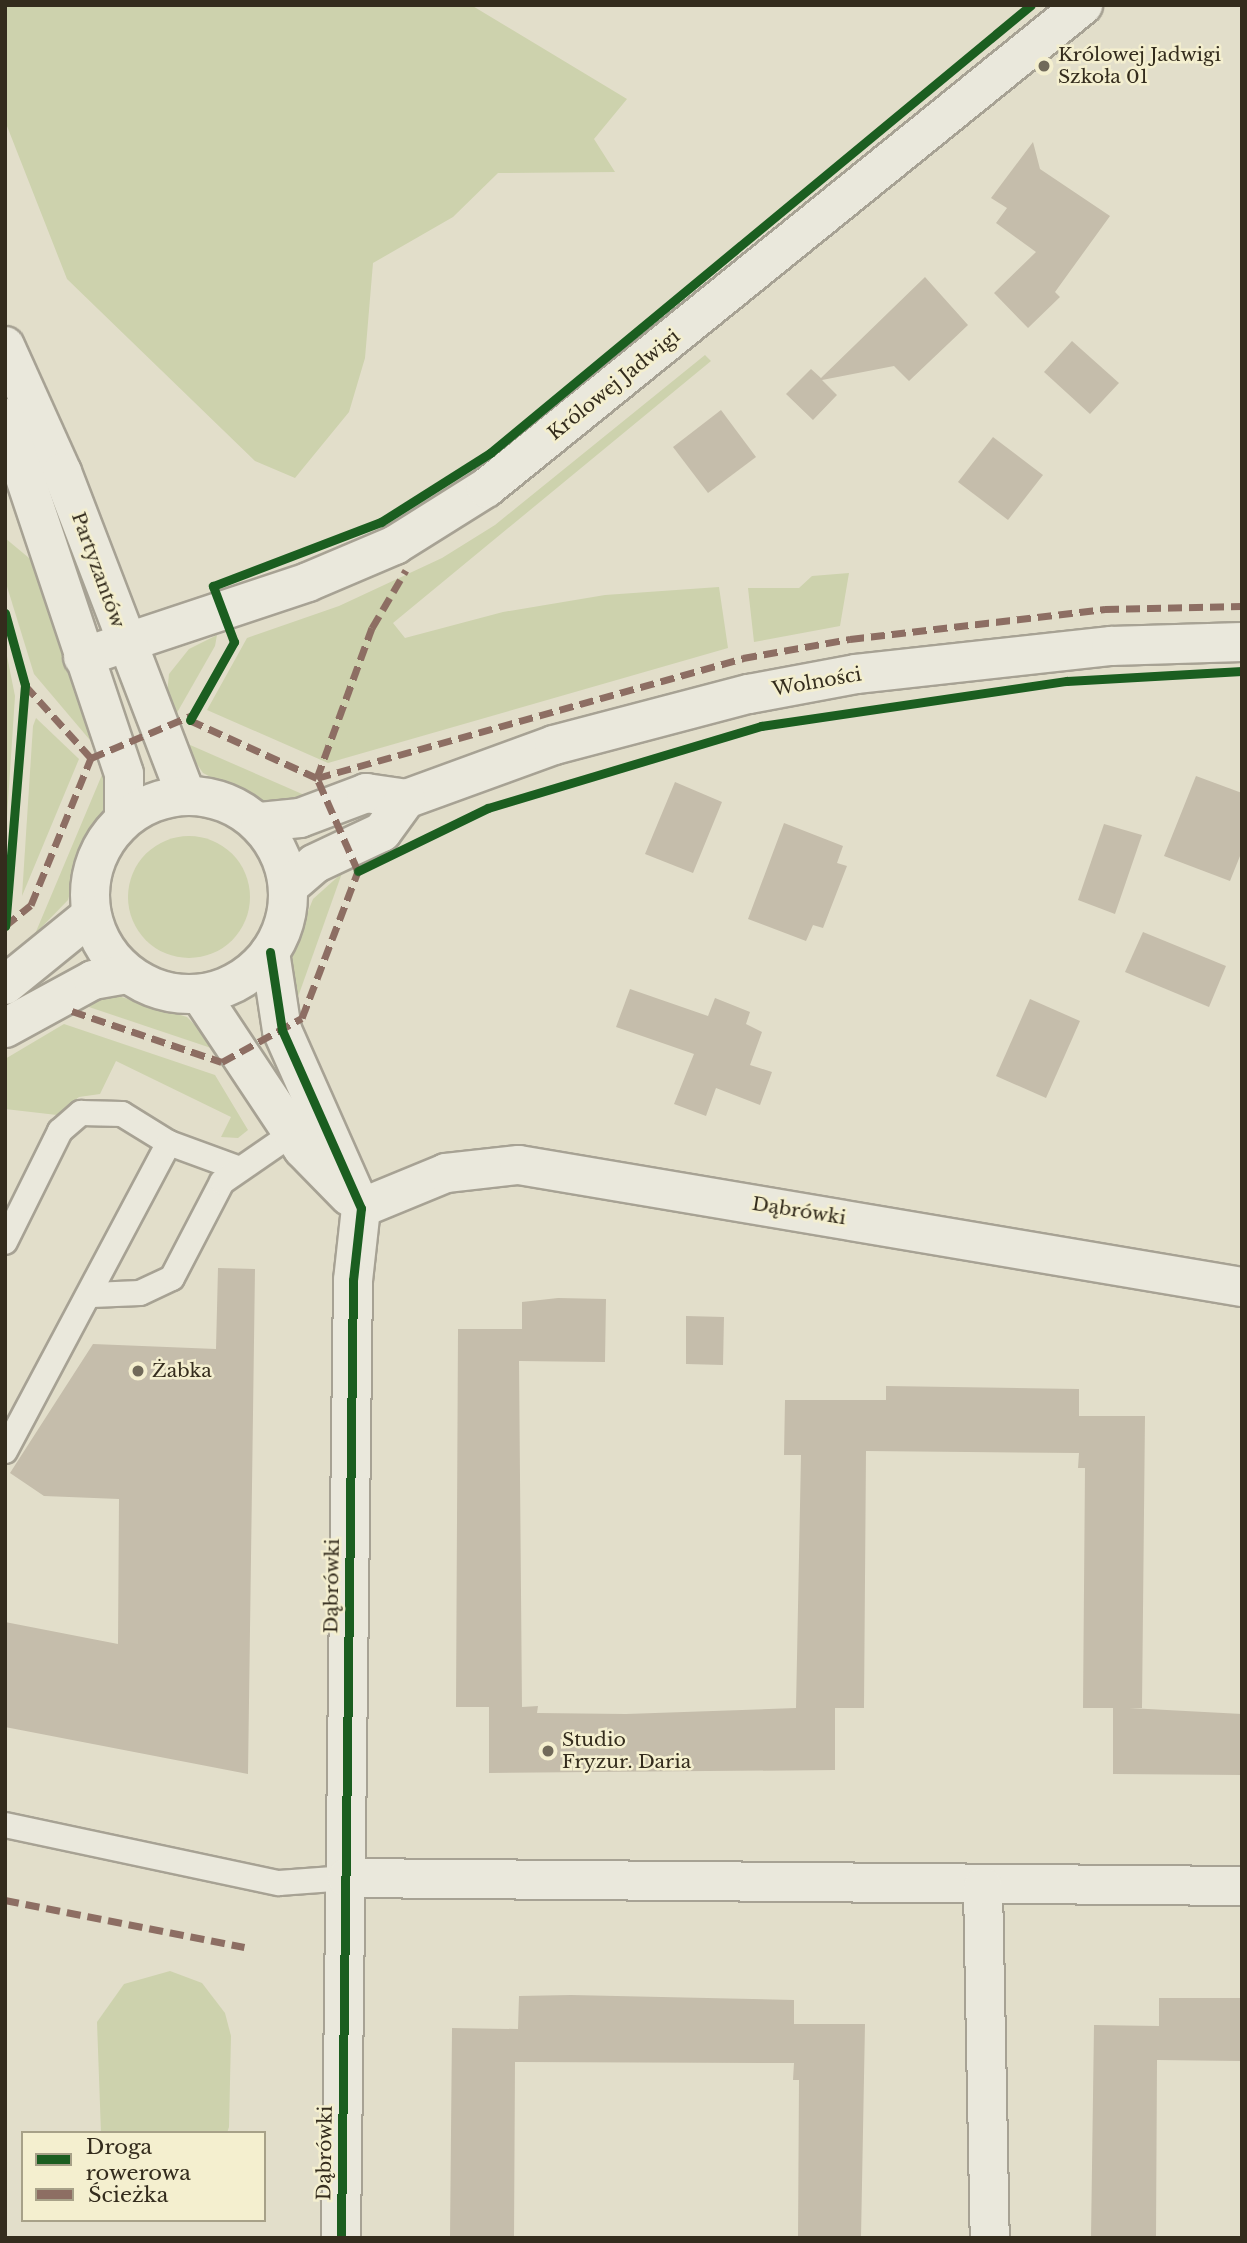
<!DOCTYPE html>
<html>
<head>
<meta charset="utf-8">
<style>
	body { margin:0 }
	#map { position:relative; width:1247px; height:2243px; overflow:hidden; background:#e2deca; font-family:"Libre Baskerville",serif }
	div>[style] { position:absolute }
	.green>* { inset:0; background:#cdd2ad }
	.round { border-radius:50% }
	.building>* { inset:0; background:#c5bdab }
	.roads { filter:drop-shadow(2px 0 #a7a294) drop-shadow(-2px 0 #a7a294) drop-shadow(0 2px #a7a294) drop-shadow(0 -2px #a7a294) }
	.lane>* { height:24px; margin:-12px; padding:0 12px; transform-origin:12px; border-radius:12px; background:#eae8dc }
	.street>* { height:38px; margin:-19px; padding:0 19px; transform-origin:19px; border-radius:19px; background:#eae8dc }
	.secondary>* { height:38px; margin:-19px; padding:0 19px; transform-origin:19px; border-radius:19px; background:#eae8dc }
	.secondary>.ring { margin:-19px; padding:0; box-sizing:content-box; background:none; border:38px solid #eae8dc; border-radius:50% }
	.quiet>* { height:7px; margin-top:-3.5px; transform-origin:0; background:repeating-linear-gradient(90deg,#8d6e63 0 14px,transparent 0 21px) }
	.cycleway>* { height:9px; margin:-4.5px; padding:0 4.5px; transform-origin:4.5px; border-radius:4.5px; background:#1b5e20 }
	.dots>* { width:19px; height:19px; translate:-50% -50%; box-sizing:border-box; border:4px solid #f4efcf; border-radius:50% }
	span { translate:-50% -50%; white-space:nowrap; text-align:center; line-height:1.15; -webkit-text-stroke:5px #f4efcf; paint-order:stroke }
	.poi-label { font-size:19px; color:#342c1d }
	.left { translate:0 -50%; text-align:left }
	.street-label { font-size:19px; color:#342c1d }
	.frame { position:absolute; inset:0; border:7px solid #342c1d; pointer-events:none }
	.legend { position:absolute; left:21px; top:2131px; width:245px; height:91px; box-sizing:border-box; background:#f4efcf; border:2px solid #a7a188; margin:0; padding:9px 12px; list-style:none; font-size:21px; color:#342c1d }
	.legend li { display:flex; align-items:center; gap:14px; height:35px }
	.legend b { width:35px; border:2px solid #a7a188 }
</style>
</head>
<body>
<div id="map">
	<div class="green">
		<i style="clip-path:polygon(5px 5px,471px 5px,627px 99px,594px 139px,615px 172px,498px 173px,453px 217px,373px 263px,365px 358px,349px 412px,295px 478px,255px 461px,67px 279px,5px 121px)"></i>
		<i style="clip-path:polygon(705px 355px,711px 361px,393px 623px,405px 638px,503px 612px,605px 595px,719px 587px,728px 648px,328px 763px,207px 710px,247px 638px,339px 606px,442px 558px,495px 525px)"></i>
		<i style="clip-path:polygon(5px 538px,35px 563px,95px 746px,34px 674px,5px 580px)"></i>
		<i style="clip-path:polygon(849px 573px,840px 626px,754px 642px,748px 588px,799px 588px,812px 576px)"></i>
		<i style="clip-path:polygon(217px 635px,215px 646px,174px 718px,166px 704px,169px 674px,189px 649px)"></i>
		<i style="clip-path:polygon(5px 646px,15px 696px,5px 847px)"></i>
		<i style="clip-path:polygon(36px 718px,79px 759px,22px 896px,33px 726px)"></i>
		<i style="clip-path:polygon(181px 741px,309px 797px,257px 801px,203px 773px)"></i>
		<i style="clip-path:polygon(104px 770px,104px 814px,80px 857px,68px 900px,35px 934px)"></i>
		<i class="round" style="left:128px;top:836px;width:122px;height:122px"></i>
		<i style="clip-path:polygon(342px 873px,293px 1011px,289px 959px,313px 899px)"></i>
		<i style="clip-path:polygon(115px 995px,187px 1017px,220px 1051px,80px 1004px)"></i>
		<i style="clip-path:polygon(64px 1024px,215px 1075px,248px 1130px,238px 1138px,221px 1137px,231px 1117px,116px 1061px,100px 1094px,79px 1097px,57px 1115px,5px 1109px,5px 1059px)"></i>
		<i style="clip-path:polygon(170px 1971px,202px 1983px,225px 2013px,231px 2036px,229px 2127px,227px 2133px,101px 2133px,97px 2022px,124px 1984px)"></i>
	</div>
	<div class="building">
		<i style="clip-path:polygon(1033px 142px,1040px 169px,1110px 216px,1055px 292px,1060px 297px,1028px 328px,994px 293px,1036px 252px,996px 223px,1007px 208px,991px 198px)"></i>
		<i style="clip-path:polygon(925px 277px,968px 325px,909px 381px,894px 366px,822px 380px,837px 395px,813px 420px,786px 394px,811px 369px,821px 378px)"></i>
		<i style="clip-path:polygon(1072px 341px,1119px 383px,1090px 414px,1044px 372px)"></i>
		<i style="clip-path:polygon(721px 410px,756px 457px,708px 493px,673px 447px)"></i>
		<i style="clip-path:polygon(993px 437px,1043px 475px,1008px 520px,958px 482px)"></i>
		<i style="clip-path:polygon(1196px 776px,1242px 793px,1242px 851px,1230px 881px,1164px 856px)"></i>
		<i style="clip-path:polygon(675px 782px,722px 802px,693px 873px,645px 854px)"></i>
		<i style="clip-path:polygon(784px 823px,843px 846px,837px 863px,847px 866px,823px 928px,813px 925px,806px 941px,748px 919px)"></i>
		<i style="clip-path:polygon(1104px 824px,1142px 835px,1115px 914px,1078px 900px)"></i>
		<i style="clip-path:polygon(1143px 932px,1226px 966px,1209px 1007px,1125px 972px)"></i>
		<i style="clip-path:polygon(630px 989px,708px 1016px,715px 998px,750px 1012px,746px 1024px,762px 1032px,750px 1065px,772px 1072px,760px 1105px,716px 1088px,706px 1116px,674px 1104px,694px 1054px,616px 1027px)"></i>
		<i style="clip-path:polygon(1030px 999px,1080px 1021px,1046px 1098px,996px 1076px)"></i>
		<i style="clip-path:polygon(218px 1268px,255px 1269px,248px 1774px,5px 1727px,5px 1622px,118px 1644px,119px 1499px,44px 1496px,10px 1473px,93px 1344px,216px 1349px)"></i>
		<i style="clip-path:polygon(558px 1298px,606px 1299px,605px 1362px,519px 1361px,522px 1707px,538px 1706px,537px 1713px,626px 1714px,796px 1708px,801px 1455px,784px 1455px,785px 1400px,886px 1400px,886px 1386px,1079px 1389px,1079px 1416px,1145px 1416px,1142px 1708px,1129px 1708px,1242px 1714px,1242px 1775px,1113px 1774px,1113px 1708px,1083px 1708px,1085px 1468px,1078px 1468px,1079px 1453px,866px 1451px,864px 1708px,835px 1708px,835px 1770px,489px 1773px,489px 1707px,456px 1707px,458px 1329px,522px 1329px,522px 1302px)"></i>
		<i style="clip-path:polygon(686px 1316px,724px 1317px,723px 1365px,686px 1364px)"></i>
		<i style="clip-path:polygon(571px 1995px,794px 2000px,794px 2024px,865px 2024px,861px 2238px,798px 2238px,799px 2080px,793px 2080px,794px 2063px,515px 2062px,514px 2238px,450px 2238px,452px 2028px,518px 2029px,519px 1996px)"></i>
		<i style="clip-path:polygon(1159px 1998px,1242px 1998px,1242px 2061px,1157px 2060px,1156px 2238px,1091px 2238px,1094px 2025px,1159px 2026px)"></i>
	</div>
	<div class="roads">
		<div class="lane">
			<i style="left:5px;top:1242px;width:124px;rotate:-63.6deg"></i>
			<i style="left:60px;top:1131px;width:28px;rotate:-41deg"></i>
			<i style="left:81px;top:1113px;width:41px;rotate:1.4deg"></i>
			<i style="left:122px;top:1114px;width:55px;rotate:31.7deg"></i>
			<i style="left:169px;top:1143px;width:72px;rotate:20.2deg"></i>
			<i style="left:92px;top:1295px;width:48px;rotate:-2.4deg"></i>
			<i style="left:140px;top:1293px;width:35px;rotate:-25deg"></i>
			<i style="left:172px;top:1278px;width:108px;rotate:-62.5deg"></i>
			<i style="left:222px;top:1182px;width:86px;rotate:-34.6deg"></i>
			<i style="left:5px;top:1451px;width:349px;rotate:-62deg"></i>
			<i style="left:5px;top:1825px;width:280px;rotate:12deg"></i>
			<i style="left:279px;top:1883px;width:68px;rotate:-4.2deg"></i>
		</div>
		<div class="street">
			<i style="left:83px;top:657px;width:237px;rotate:-18.4deg"></i>
			<i style="left:308px;top:582px;width:95px;rotate:-23deg"></i>
			<i style="left:395px;top:545px;width:107px;rotate:-32.1deg"></i>
			<i style="left:486px;top:488px;width:768px;rotate:-38.97deg"></i>
			<i style="left:270px;top:952px;width:79px;rotate:81.3deg"></i>
			<i style="left:282px;top:1030px;width:195px;rotate:66.1deg"></i>
			<i style="left:361px;top:1208px;width:72px;rotate:96.3deg"></i>
			<i style="left:353px;top:1280px;width:958px;rotate:90.72deg"></i>
			<i style="left:200px;top:994px;width:186px;rotate:56.4deg"></i>
			<i style="left:303px;top:1149px;width:66px;rotate:45.6deg"></i>
			<i style="left:361px;top:1208px;width:92px;rotate:-22.4deg"></i>
			<i style="left:446px;top:1173px;width:73px;rotate:-6.3deg"></i>
			<i style="left:519px;top:1165px;width:733px;rotate:9.58deg"></i>
			<i style="left:347px;top:1878px;width:895px;rotate:0.51deg"></i>
			<i style="left:983px;top:1887px;width:351px;rotate:88.9deg"></i>
		</div>
		<div class="secondary">
			<i style="left:5px;top:346px;width:138px;rotate:65.7deg"></i>
			<i style="left:62px;top:472px;width:346px;rotate:69deg"></i>
			<i style="left:5px;top:418px;width:375px;rotate:71.5deg"></i>
			<i style="left:124px;top:774px;width:45px;rotate:90deg"></i>
			<i class="ring" style="left:90px;top:796px;width:160px;height:160px"></i>
			<i style="left:260px;top:822px;width:40px;rotate:-5.7deg"></i>
			<i style="left:300px;top:818px;width:71px;rotate:-20.7deg"></i>
			<i style="left:366px;top:793px;width:40px;rotate:8.5deg"></i>
			<i style="left:406px;top:799px;width:158px;rotate:-20deg"></i>
			<i style="left:554px;top:745px;width:202px;rotate:-14.7deg"></i>
			<i style="left:749px;top:694px;width:109px;rotate:-10.6deg"></i>
			<i style="left:856px;top:674px;width:257px;rotate:-6.3deg"></i>
			<i style="left:1111px;top:646px;width:131px;rotate:-1.7deg"></i>
			<i style="left:288px;top:887px;width:35px;rotate:-41deg"></i>
			<i style="left:314px;top:864px;width:75px;rotate:-25.2deg"></i>
			<i style="left:382px;top:832px;width:41px;rotate:-54deg"></i>
			<i style="left:5px;top:985px;width:111px;rotate:-39.1deg"></i>
			<i style="left:5px;top:1028px;width:100px;rotate:-28.6deg"></i>
			<i style="left:93px;top:980px;width:36px;rotate:-10deg"></i>
		</div>
	</div>
	<div class="quiet">
		<i style="left:25px;top:685px;width:98px;rotate:47.9deg"></i>
		<i style="left:91px;top:758px;width:111px;rotate:-22.9deg"></i>
		<i style="left:317px;top:778px;width:443px;rotate:-15.7deg"></i>
		<i style="left:743px;top:658px;width:109px;rotate:-10.1deg"></i>
		<i style="left:850px;top:639px;width:257px;rotate:-6.7deg"></i>
		<i style="left:1105px;top:609px;width:137px;rotate:-1.3deg"></i>
		<i style="left:317px;top:778px;width:160px;rotate:-69.9deg"></i>
		<i style="left:372px;top:628px;width:67px;rotate:-59.6deg"></i>
		<i style="left:5px;top:926px;width:33px;rotate:-39deg"></i>
		<i style="left:31px;top:905px;width:159px;rotate:-67.8deg"></i>
		<i style="left:72px;top:1011px;width:158px;rotate:18.8deg"></i>
		<i style="left:222px;top:1062px;width:91px;rotate:-28.8deg"></i>
		<i style="left:302px;top:1018px;width:157px;rotate:-69.1deg"></i>
		<i style="left:358px;top:871px;width:102px;rotate:-113.8deg"></i>
		<i style="left:317px;top:778px;width:140px;rotate:-155.5deg"></i>
		<i style="left:5px;top:1900px;width:244px;rotate:11.1deg"></i>
	</div>
	<div class="cycleway">
		<i style="left:5px;top:613px;width:75px;rotate:74.5deg"></i>
		<i style="left:25px;top:685px;width:242px;rotate:94.7deg"></i>
		<i style="left:190px;top:720px;width:90px;rotate:-60.6deg"></i>
		<i style="left:234px;top:642px;width:60px;rotate:-110.6deg"></i>
		<i style="left:213px;top:586px;width:180px;rotate:-20.9deg"></i>
		<i style="left:381px;top:522px;width:129px;rotate:-32.3deg"></i>
		<i style="left:490px;top:453px;width:702px;rotate:-39.63deg"></i>
		<i style="left:358px;top:871px;width:144px;rotate:-25.9deg"></i>
		<i style="left:488px;top:808px;width:285px;rotate:-16.7deg"></i>
		<i style="left:761px;top:726px;width:309px;rotate:-8.4deg"></i>
		<i style="left:1067px;top:681px;width:175px;rotate:-3.3deg"></i>
		<i style="left:270px;top:952px;width:79px;rotate:81.3deg"></i>
		<i style="left:282px;top:1030px;width:195px;rotate:66.1deg"></i>
		<i style="left:361px;top:1208px;width:72px;rotate:96.3deg"></i>
		<i style="left:353px;top:1280px;width:958px;rotate:90.72deg"></i>
	</div>
	<div class="dots">
		<i style="left:1044px;top:66px;background:#716a5a"></i>
		<i style="left:138px;top:1371px;background:#716a5a"></i>
		<i style="left:548px;top:1751px;background:#716a5a"></i>
	</div>
	<div class="poi-label">
		<span class="left" style="left:1058px;top:66px">Królowej Jadwigi<br>Szkoła 01</span>
		<span class="left" style="left:152px;top:1371px">Żabka</span>
		<span class="left" style="left:562px;top:1751px">Studio<br>Fryzur. Daria</span>
	</div>
	<div class="street-label">
		<span style="left:614px;top:385px;rotate:-39deg">Królowej Jadwigi</span>
		<span style="left:98px;top:570px;rotate:70deg">Partyzantów</span>
		<span style="left:817px;top:682px;rotate:-10deg">Wolności</span>
		<span style="left:799px;top:1211px;rotate:9deg">Dąbrówki</span>
		<span style="left:332px;top:1586px;rotate:-89deg">Dąbrówki</span>
		<span style="left:325px;top:2153px;rotate:-89deg">Dąbrówki</span>
	</div>
	<div class="frame"></div>
	<ul class="legend">
	<li><b style="height:9px;background:#1b5e20"></b>Droga rowerowa</li>
	<li><b style="height:9px;background:#8d6e63"></b>Ścieżka</li>
	</ul>
</div>
</body>
</html>
